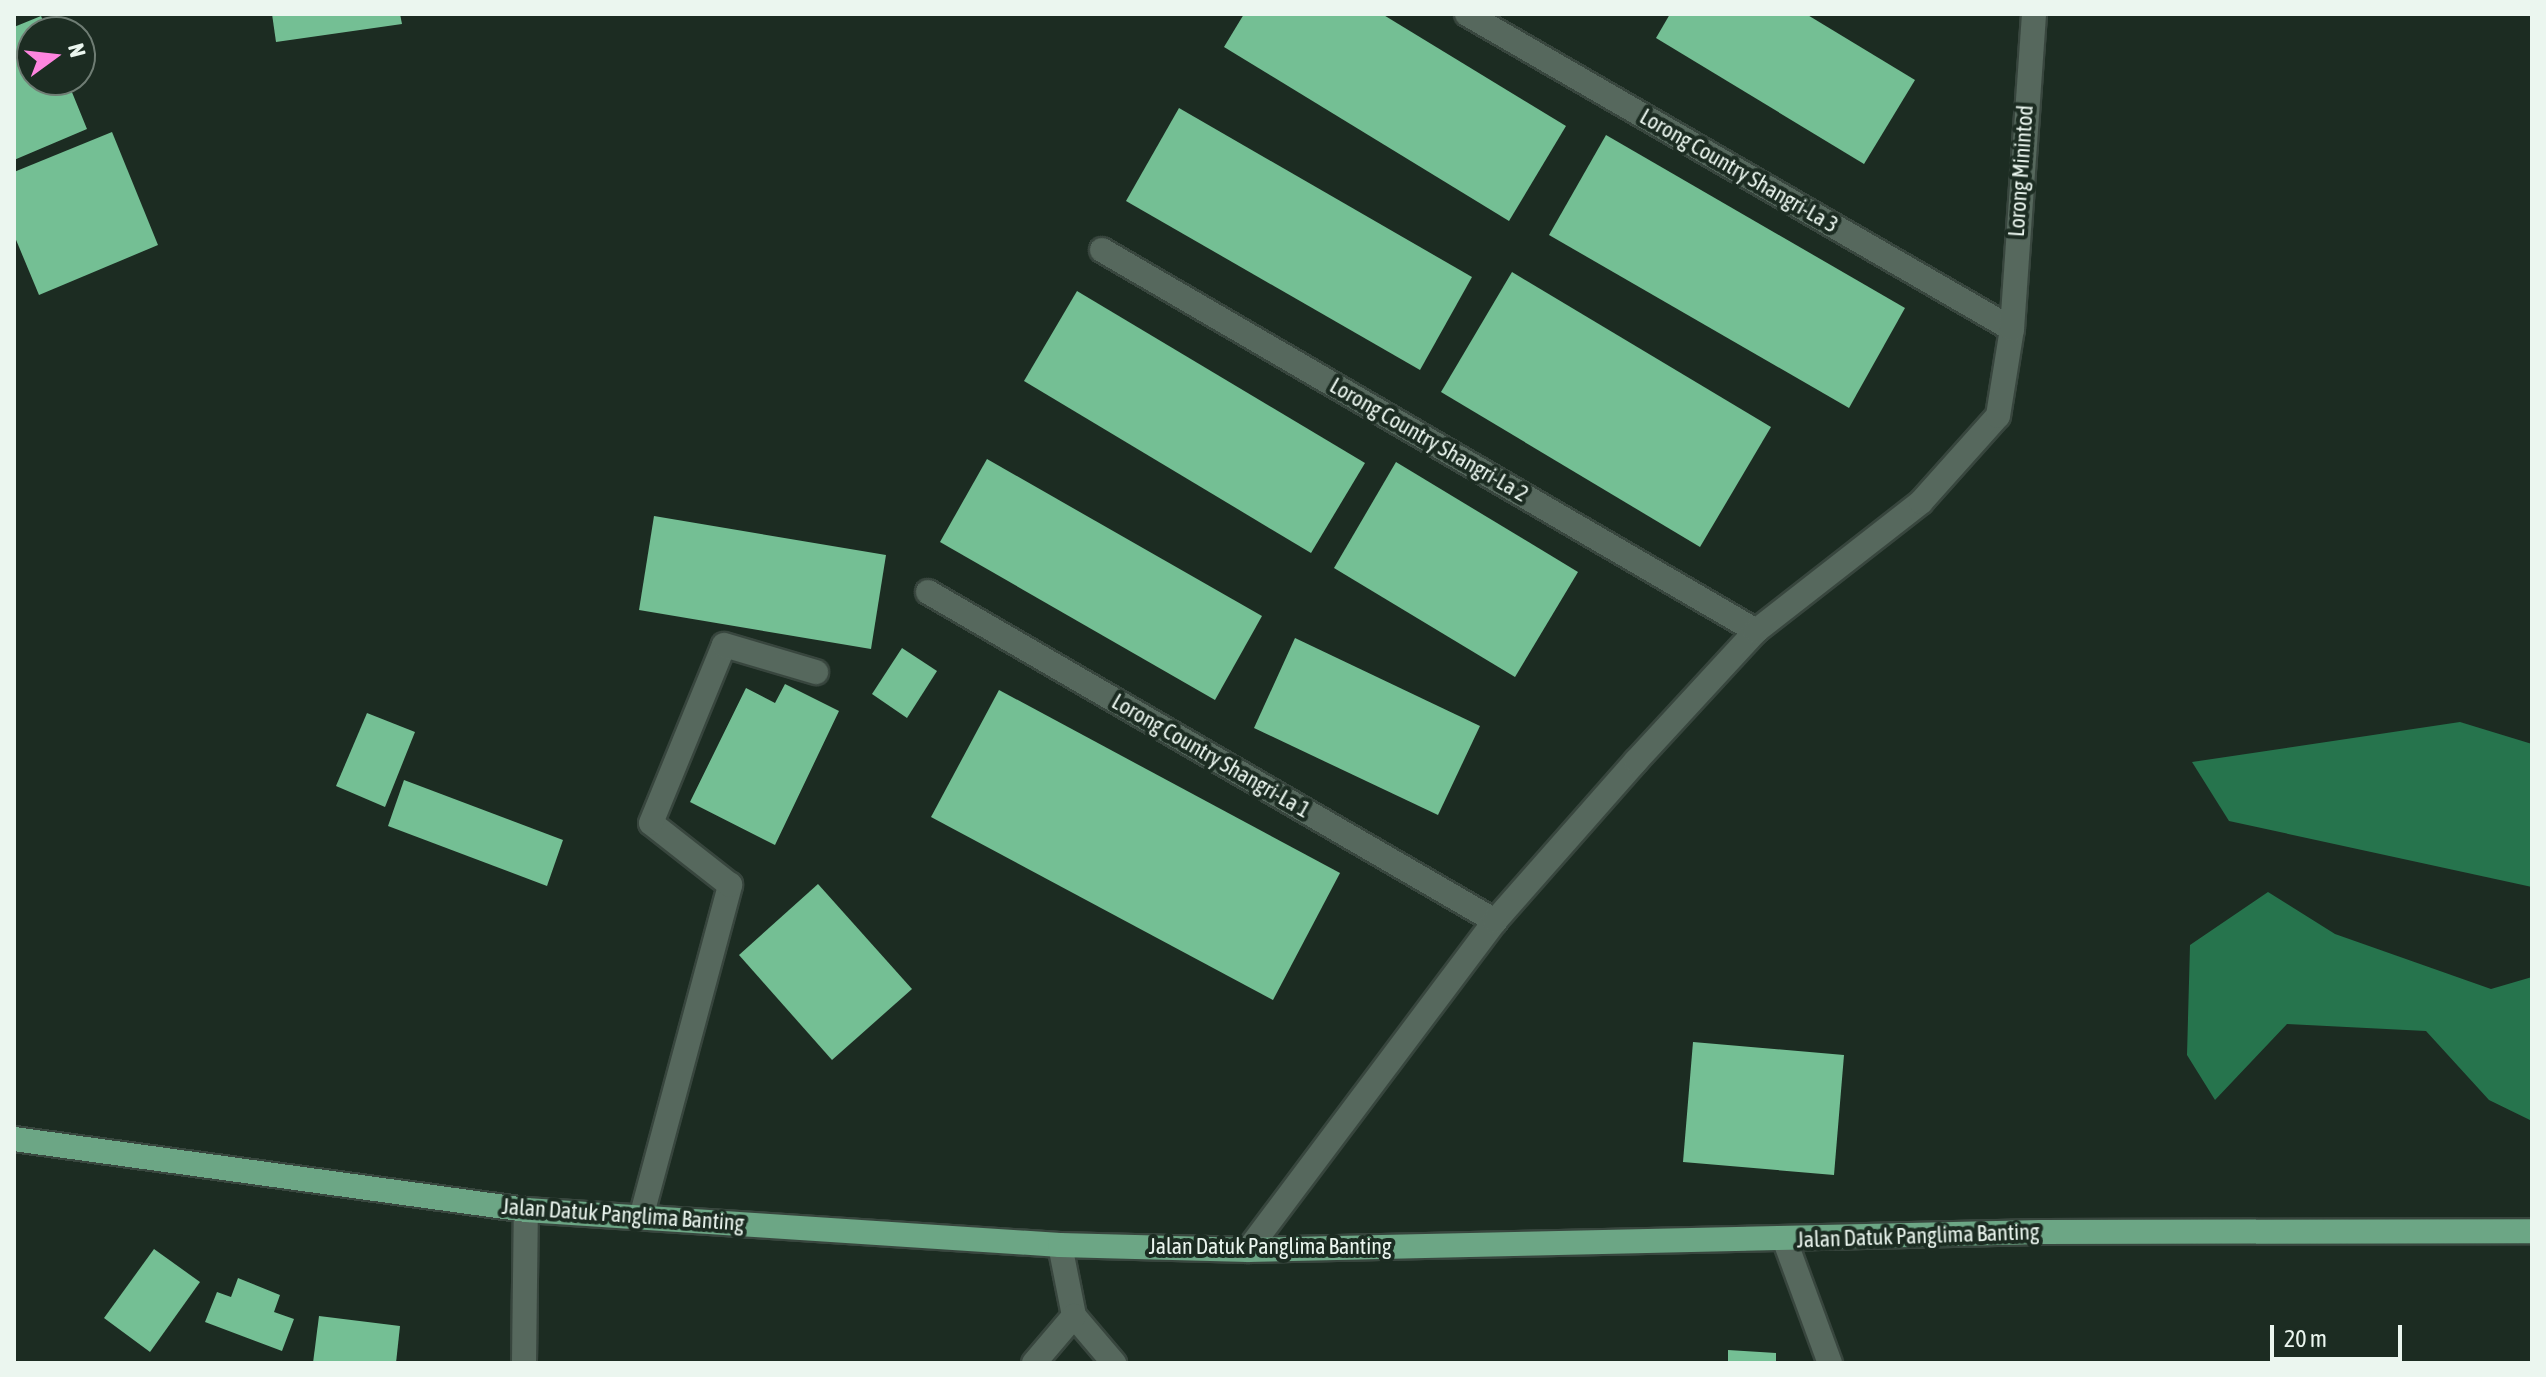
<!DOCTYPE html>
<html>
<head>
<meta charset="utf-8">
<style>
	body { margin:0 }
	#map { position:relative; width:2546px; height:1377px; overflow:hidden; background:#1c2c22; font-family:"Asap Condensed",sans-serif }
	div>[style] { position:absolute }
	.water>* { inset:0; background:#26744d }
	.building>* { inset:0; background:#74bf94 }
	.roads { filter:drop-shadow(2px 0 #38463e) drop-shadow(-2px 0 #38463e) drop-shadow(0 2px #38463e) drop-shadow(0 -2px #38463e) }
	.minor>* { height:24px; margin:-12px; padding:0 12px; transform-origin:12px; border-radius:12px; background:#56685d }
	.major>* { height:24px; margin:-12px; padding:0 12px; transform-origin:12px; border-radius:12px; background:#6ca685 }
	span { translate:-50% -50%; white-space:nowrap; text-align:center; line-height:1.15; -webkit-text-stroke:8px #1c2c22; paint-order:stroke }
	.street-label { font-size:22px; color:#ebf6ef }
	.frame { position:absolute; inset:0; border:16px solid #ebf6ef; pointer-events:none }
	.north { position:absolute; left:16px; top:16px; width:80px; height:80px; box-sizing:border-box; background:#1c2c22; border:2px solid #6f7d74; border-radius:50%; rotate:75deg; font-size:22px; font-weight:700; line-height:32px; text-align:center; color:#ebf6ef }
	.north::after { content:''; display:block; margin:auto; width:28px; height:36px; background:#fe85df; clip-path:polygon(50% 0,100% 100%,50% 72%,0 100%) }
	.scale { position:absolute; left:2270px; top:1325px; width:132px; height:36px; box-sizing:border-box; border:4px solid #ebf6ef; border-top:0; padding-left:10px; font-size:24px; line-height:28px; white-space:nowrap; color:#ebf6ef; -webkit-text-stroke:6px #1c2c22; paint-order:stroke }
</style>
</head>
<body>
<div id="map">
	<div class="water">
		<i style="clip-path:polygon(2460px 722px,2532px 744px,2532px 887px,2229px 821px,2192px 762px)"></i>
		<i style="clip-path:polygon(2268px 892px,2335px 934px,2491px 989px,2532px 977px,2532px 1121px,2489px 1100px,2426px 1031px,2287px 1024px,2215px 1100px,2187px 1055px,2190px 945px)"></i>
	</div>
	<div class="building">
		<i style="clip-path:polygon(272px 14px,400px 14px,402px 24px,276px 42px)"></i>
		<i style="clip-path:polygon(1244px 14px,1382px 14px,1566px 126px,1509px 221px,1224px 47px)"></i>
		<i style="clip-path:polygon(1670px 14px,1806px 14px,1915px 80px,1864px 164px,1656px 38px)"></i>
		<i style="clip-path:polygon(41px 16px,48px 32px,32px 32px,32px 80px,67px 80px,87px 129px,14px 160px,14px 27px)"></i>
		<i style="clip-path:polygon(1179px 108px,1472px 277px,1420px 370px,1126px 201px)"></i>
		<i style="clip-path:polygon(112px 132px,158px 245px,39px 295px,14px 235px,14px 172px)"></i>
		<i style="clip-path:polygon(1606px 135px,1905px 308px,1849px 408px,1549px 235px)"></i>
		<i style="clip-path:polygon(1512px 272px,1771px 427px,1700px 547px,1441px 392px)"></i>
		<i style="clip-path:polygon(1077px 291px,1365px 463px,1311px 553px,1024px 381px)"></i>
		<i style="clip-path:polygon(987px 459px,1262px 616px,1215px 700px,940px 542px)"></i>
		<i style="clip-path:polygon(1396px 462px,1578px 572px,1515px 677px,1334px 568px)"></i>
		<i style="clip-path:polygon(654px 516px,886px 555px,871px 649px,639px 610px)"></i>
		<i style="clip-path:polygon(1295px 638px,1480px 726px,1438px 815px,1254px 728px)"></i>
		<i style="clip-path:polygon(902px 648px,937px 671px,907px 718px,872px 694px)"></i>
		<i style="clip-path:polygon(785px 684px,839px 711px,775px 845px,690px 802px,746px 688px,775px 703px)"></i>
		<i style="clip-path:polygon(999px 690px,1340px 873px,1273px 1000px,931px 817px)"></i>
		<i style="clip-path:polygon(367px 713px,415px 732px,385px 807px,336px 786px)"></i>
		<i style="clip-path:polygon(404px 780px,563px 840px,547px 886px,388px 826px)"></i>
		<i style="clip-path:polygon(818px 884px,912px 989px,832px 1060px,739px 955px)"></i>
		<i style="clip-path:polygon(1693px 1042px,1844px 1055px,1834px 1175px,1683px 1162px)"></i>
		<i style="clip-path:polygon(154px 1249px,200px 1282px,150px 1352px,104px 1318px)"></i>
		<i style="clip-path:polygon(238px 1278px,280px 1295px,274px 1312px,294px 1319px,282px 1351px,205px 1322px,217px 1292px,231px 1297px)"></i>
		<i style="clip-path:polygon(319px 1316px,400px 1326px,396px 1363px,313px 1363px)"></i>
		<i style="clip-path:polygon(1728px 1350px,1776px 1353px,1776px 1363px,1728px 1363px)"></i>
	</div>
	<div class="roads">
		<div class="minor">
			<i style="left:1467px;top:14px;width:629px;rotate:30.03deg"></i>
			<i style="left:1102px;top:250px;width:757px;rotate:30.22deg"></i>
			<i style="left:928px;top:592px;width:656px;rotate:30.12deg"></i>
			<i style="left:642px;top:1214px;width:341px;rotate:-75deg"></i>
			<i style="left:730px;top:885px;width:100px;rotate:-141.9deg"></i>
			<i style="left:651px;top:823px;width:192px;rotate:-67.7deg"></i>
			<i style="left:724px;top:645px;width:96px;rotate:16.4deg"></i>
			<i style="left:1785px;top:1241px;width:130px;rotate:69.8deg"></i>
			<i style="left:1060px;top:1245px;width:72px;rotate:78.8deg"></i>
			<i style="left:1074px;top:1316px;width:62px;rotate:49.6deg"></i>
			<i style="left:1248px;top:1250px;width:411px;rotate:-53.1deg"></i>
			<i style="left:1495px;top:921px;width:213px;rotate:-48.6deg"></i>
			<i style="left:1636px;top:761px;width:177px;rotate:-47.3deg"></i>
			<i style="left:1756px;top:631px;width:209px;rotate:-38deg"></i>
			<i style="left:1921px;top:502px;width:115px;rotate:-48.2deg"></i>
			<i style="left:1998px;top:416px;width:88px;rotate:-80.9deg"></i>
			<i style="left:2012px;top:329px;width:316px;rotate:-86deg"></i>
			<i style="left:524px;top:1363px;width:153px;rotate:-89.3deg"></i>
			<i style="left:1034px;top:1363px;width:62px;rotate:-49.6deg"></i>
		</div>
		<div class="major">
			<i style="left:14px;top:1139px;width:517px;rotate:7.89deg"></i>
			<i style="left:526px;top:1210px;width:535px;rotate:3.75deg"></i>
			<i style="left:1060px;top:1245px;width:188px;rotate:1.5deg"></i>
			<i style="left:1248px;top:1250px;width:793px;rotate:-1.3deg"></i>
			<i style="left:2041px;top:1232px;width:491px;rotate:-0.1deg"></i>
		</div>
	</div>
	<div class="street-label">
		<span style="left:1739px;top:171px;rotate:30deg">Lorong Country Shangri-La 3</span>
		<span style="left:2021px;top:171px;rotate:-86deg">Lorong Minintod</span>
		<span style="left:1429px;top:440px;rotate:30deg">Lorong Country Shangri-La 2</span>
		<span style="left:1211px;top:756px;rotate:30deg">Lorong Country Shangri-La 1</span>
		<span style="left:623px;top:1215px;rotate:4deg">Jalan Datuk Panglima Banting</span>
		<span style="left:1918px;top:1236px;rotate:-2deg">Jalan Datuk Panglima Banting</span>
		<span style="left:1270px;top:1247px">Jalan Datuk Panglima Banting</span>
	</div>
	<div class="frame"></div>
	<div class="north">N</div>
	<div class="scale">20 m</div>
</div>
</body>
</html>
